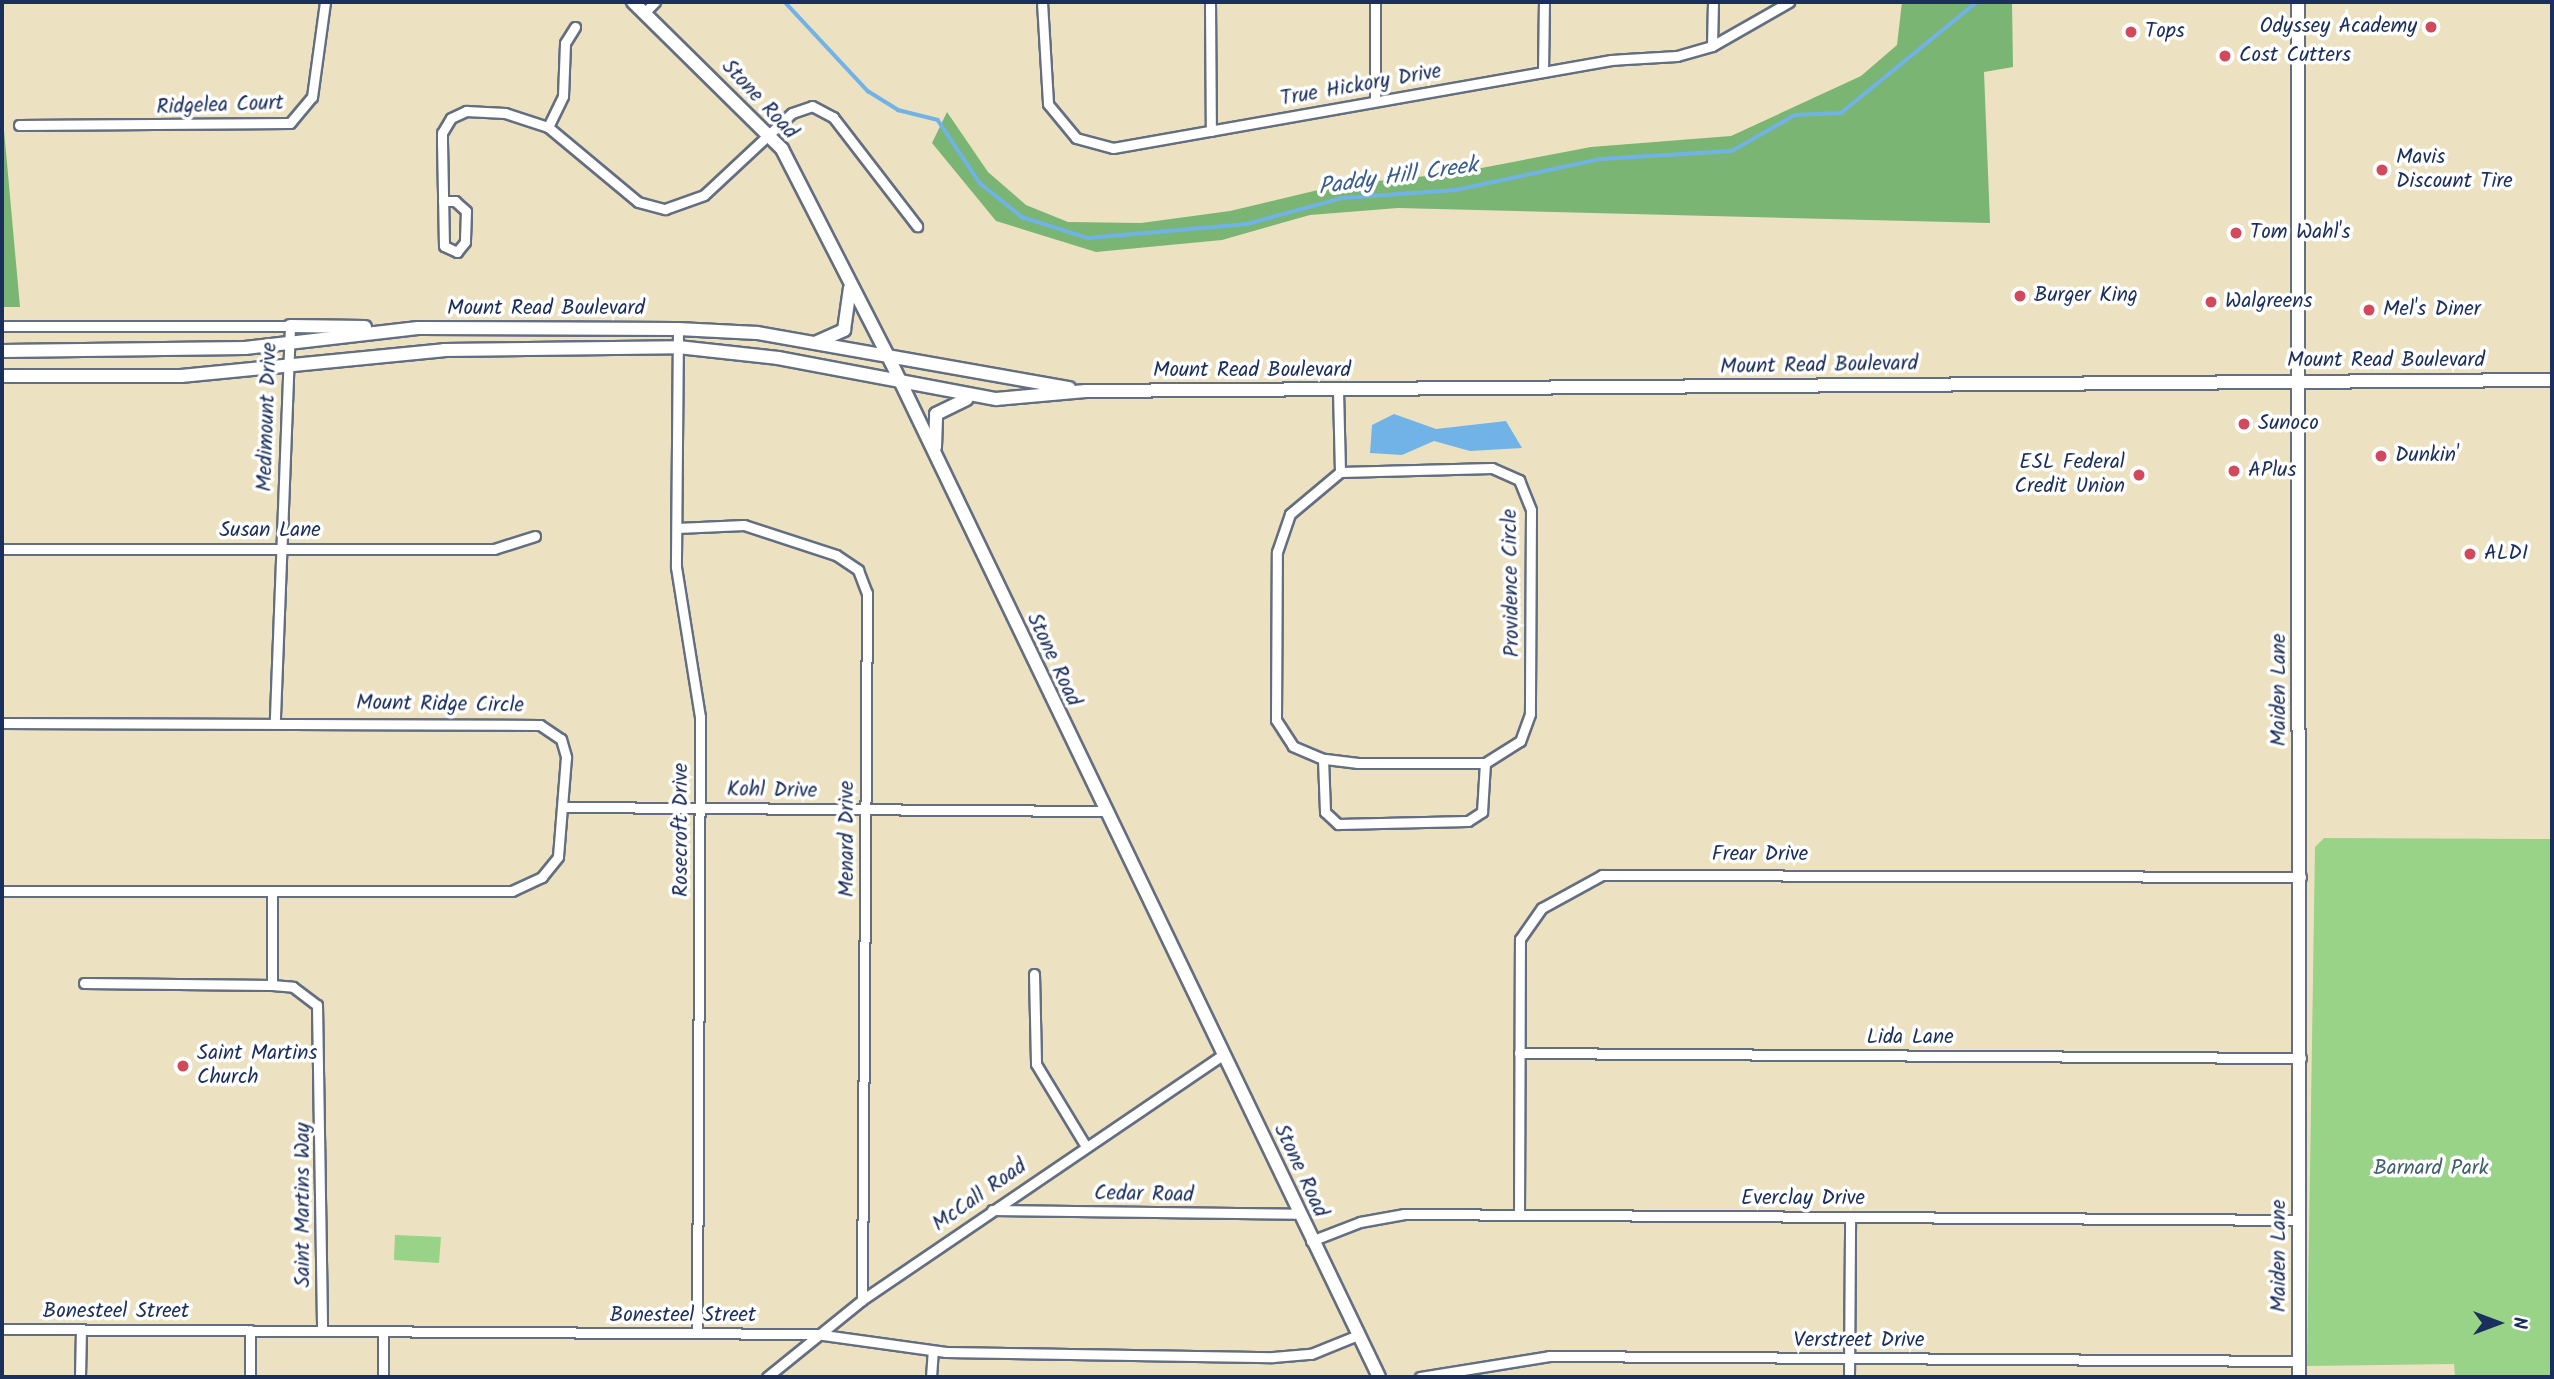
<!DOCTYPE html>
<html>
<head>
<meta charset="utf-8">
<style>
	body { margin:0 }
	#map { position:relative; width:2554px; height:1379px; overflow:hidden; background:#ece2c2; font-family:Kalam,sans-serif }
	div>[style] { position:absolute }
	.green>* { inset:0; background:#98d387 }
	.forest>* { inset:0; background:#7ab574 }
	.water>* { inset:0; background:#71b3e6 }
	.stream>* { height:3.5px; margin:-1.75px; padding:0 1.75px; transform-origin:1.75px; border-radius:1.75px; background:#71b3e6 }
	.roads { filter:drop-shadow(2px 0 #646e81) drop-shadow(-2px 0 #646e81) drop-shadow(0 2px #646e81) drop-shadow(0 -2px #646e81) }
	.street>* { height:9px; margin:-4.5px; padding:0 4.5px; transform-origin:4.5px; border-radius:4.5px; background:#fff }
	.secondary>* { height:12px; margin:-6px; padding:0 6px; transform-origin:6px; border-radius:6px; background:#fff }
	.dots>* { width:19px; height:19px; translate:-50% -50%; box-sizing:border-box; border:4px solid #fff; border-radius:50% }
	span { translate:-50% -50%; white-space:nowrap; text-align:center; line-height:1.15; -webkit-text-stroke:7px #fff; paint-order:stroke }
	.poi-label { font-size:21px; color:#1b2f5e }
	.right { translate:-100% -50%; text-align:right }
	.left { translate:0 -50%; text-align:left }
	.street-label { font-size:21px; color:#1b2f5e }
	.park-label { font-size:21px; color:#40606a }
	.water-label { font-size:23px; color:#395d8e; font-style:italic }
	.frame { position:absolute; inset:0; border:4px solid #1b2f5e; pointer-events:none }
	.north { position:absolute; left:2463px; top:1288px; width:70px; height:70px; -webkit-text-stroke:5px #fff; paint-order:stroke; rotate:90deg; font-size:19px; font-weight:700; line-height:28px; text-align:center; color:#1b2f5e }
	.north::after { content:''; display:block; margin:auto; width:24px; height:32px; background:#1b2f5e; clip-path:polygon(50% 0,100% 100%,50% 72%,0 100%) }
</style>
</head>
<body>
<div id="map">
	<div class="green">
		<i style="clip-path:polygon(2324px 838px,2552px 839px,2552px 1377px,2455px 1377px,2454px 1364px,2307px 1366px,2315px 847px)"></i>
		<i style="clip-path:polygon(395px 1235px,441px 1237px,439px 1263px,394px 1260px)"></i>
	</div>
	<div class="forest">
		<i style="clip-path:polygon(1902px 2px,2012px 2px,2013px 67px,1984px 72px,1990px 223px,1398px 208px,1310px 215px,1222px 240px,1096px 252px,996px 221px,932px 143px,947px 112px,988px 172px,1026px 205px,1068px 222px,1141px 223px,1230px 211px,1339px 185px,1455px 173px,1591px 147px,1731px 136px,1861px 76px,1897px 45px)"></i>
		<i style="clip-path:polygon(2px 108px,20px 307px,2px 307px)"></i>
	</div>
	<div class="water">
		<i style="clip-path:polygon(1394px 414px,1436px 429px,1506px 421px,1522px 448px,1470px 451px,1434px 441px,1402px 455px,1370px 453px,1372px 425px)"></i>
	</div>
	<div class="stream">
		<i style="left:785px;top:2px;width:122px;rotate:47deg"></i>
		<i style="left:868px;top:91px;width:36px;rotate:32deg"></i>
		<i style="left:898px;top:110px;width:41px;rotate:14deg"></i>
		<i style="left:938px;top:120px;width:76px;rotate:56.3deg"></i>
		<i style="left:980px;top:183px;width:54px;rotate:39deg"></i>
		<i style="left:1022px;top:217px;width:69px;rotate:17.7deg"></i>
		<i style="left:1088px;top:238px;width:160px;rotate:-5deg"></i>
		<i style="left:1247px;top:224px;width:99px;rotate:-15.2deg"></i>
		<i style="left:1343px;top:198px;width:113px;rotate:-4deg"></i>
		<i style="left:1456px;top:190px;width:148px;rotate:-12.1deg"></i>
		<i style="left:1601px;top:159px;width:131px;rotate:-3.5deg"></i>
		<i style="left:1732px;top:151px;width:73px;rotate:-29.7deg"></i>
		<i style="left:1795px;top:115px;width:46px;rotate:-2.5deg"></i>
		<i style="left:1841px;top:113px;width:176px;rotate:-39.2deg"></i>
	</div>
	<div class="roads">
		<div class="street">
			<i style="left:1042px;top:2px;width:102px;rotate:86.6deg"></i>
			<i style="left:1048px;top:104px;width:44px;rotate:50.5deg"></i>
			<i style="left:1076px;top:138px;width:38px;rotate:15deg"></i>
			<i style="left:1113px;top:148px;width:506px;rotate:-10.02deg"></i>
			<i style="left:1611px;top:60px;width:66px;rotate:-3.5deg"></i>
			<i style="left:1677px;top:56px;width:36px;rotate:-16deg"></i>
			<i style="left:1712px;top:46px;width:89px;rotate:-29.7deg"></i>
			<i style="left:1210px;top:2px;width:129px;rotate:89.6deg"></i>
			<i style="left:645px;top:12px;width:14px;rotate:-45deg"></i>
			<i style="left:1712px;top:46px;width:44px;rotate:-88.7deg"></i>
			<i style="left:1543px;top:72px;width:70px;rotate:-89.2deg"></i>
			<i style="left:1375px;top:101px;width:99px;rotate:-90deg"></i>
			<i style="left:19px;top:125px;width:271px;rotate:-0.4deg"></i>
			<i style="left:290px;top:123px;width:34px;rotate:-50deg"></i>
			<i style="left:312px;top:97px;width:96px;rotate:-82.2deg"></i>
			<i style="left:548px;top:127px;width:34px;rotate:-64deg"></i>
			<i style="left:563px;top:96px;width:53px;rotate:-87.8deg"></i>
			<i style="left:565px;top:43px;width:19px;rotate:-58deg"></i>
			<i style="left:443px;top:201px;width:12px"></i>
			<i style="left:455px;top:201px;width:15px;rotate:42deg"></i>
			<i style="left:466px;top:211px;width:31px;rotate:92deg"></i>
			<i style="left:465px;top:242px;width:13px;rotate:129deg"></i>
			<i style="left:457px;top:252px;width:14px;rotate:-155deg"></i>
			<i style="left:444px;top:246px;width:103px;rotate:-91.1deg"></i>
			<i style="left:442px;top:143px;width:10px;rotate:-90deg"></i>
			<i style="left:442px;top:133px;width:17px;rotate:-59deg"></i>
			<i style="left:451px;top:118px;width:17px;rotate:-25deg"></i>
			<i style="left:466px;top:111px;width:39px;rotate:3deg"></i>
			<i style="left:505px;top:113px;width:45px;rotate:18deg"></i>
			<i style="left:548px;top:127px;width:117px;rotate:39.8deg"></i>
			<i style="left:638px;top:202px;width:28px;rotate:15deg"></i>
			<i style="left:665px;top:209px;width:41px;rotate:-19.7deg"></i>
			<i style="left:704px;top:195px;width:120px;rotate:-43deg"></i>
			<i style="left:792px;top:113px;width:21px;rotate:-19deg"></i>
			<i style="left:812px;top:106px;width:24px;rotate:28deg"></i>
			<i style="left:833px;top:117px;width:138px;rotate:52.4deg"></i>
			<i style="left:2px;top:326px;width:288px"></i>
			<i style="left:290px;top:326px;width:394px;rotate:92.2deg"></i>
			<i style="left:678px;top:329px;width:238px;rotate:90.5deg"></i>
			<i style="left:676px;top:567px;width:152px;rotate:80.9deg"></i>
			<i style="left:700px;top:717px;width:616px;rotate:90.28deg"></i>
			<i style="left:1338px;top:390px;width:82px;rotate:88.6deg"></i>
			<i style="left:1492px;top:468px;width:30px;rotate:24deg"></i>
			<i style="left:1519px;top:480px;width:32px;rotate:68deg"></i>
			<i style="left:1531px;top:510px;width:204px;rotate:90.3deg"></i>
			<i style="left:1530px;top:714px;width:29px;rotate:110deg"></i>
			<i style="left:1520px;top:741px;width:41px;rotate:147.8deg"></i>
			<i style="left:1485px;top:763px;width:127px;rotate:180deg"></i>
			<i style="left:1358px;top:763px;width:35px;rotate:-173deg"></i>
			<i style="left:1323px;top:759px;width:33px;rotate:-157deg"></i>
			<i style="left:1293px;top:746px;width:31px;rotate:-123deg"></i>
			<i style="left:1276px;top:720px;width:168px;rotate:-89.7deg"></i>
			<i style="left:1277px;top:552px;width:40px;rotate:-71.1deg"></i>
			<i style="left:1290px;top:514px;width:65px;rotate:-40deg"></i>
			<i style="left:1340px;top:472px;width:152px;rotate:-1.5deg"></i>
			<i style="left:677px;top:528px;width:67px;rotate:-2.6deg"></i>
			<i style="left:744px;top:525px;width:97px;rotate:18.1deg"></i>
			<i style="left:836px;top:555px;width:27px;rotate:34deg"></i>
			<i style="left:858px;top:570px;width:25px;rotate:69deg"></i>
			<i style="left:867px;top:593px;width:707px;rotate:90.41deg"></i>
			<i style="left:2px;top:549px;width:492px"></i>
			<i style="left:494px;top:549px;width:43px;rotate:-17.6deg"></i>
			<i style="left:2px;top:723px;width:538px;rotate:0.21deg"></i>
			<i style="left:540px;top:725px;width:25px;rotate:34deg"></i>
			<i style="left:561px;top:739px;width:19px;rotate:74deg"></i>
			<i style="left:566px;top:757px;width:100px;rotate:94.6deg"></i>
			<i style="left:558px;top:857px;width:26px;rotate:129deg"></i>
			<i style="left:542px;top:877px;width:33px;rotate:155deg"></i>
			<i style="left:512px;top:891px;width:510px;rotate:180deg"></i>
			<i style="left:1323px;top:759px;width:53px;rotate:87.8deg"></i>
			<i style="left:1325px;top:812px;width:18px;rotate:43deg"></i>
			<i style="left:1338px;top:824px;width:130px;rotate:-1.3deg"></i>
			<i style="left:1468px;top:821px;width:17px;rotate:-33deg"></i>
			<i style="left:1482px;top:812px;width:49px;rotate:-86.5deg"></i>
			<i style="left:566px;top:807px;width:537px;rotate:0.43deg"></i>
			<i style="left:1034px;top:974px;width:90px;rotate:88.7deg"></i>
			<i style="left:1036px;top:1064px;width:95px;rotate:58.8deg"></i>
			<i style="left:84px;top:983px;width:188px;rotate:0.6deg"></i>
			<i style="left:272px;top:985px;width:21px;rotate:5deg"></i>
			<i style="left:293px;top:987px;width:30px;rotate:37deg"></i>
			<i style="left:317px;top:1005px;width:326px;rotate:89.1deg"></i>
			<i style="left:272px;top:985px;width:93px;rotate:-90deg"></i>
			<i style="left:1519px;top:1053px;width:782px;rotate:0.37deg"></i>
			<i style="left:992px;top:1210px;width:306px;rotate:0.7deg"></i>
			<i style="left:1519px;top:1215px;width:276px;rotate:-89.8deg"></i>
			<i style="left:1520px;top:939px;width:38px;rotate:-55deg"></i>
			<i style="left:1542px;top:908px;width:68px;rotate:-28.8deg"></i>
			<i style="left:1602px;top:875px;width:699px;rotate:0.16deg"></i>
			<i style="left:1311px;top:1241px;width:53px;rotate:-21.2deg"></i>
			<i style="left:1360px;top:1222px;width:45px;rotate:-10.3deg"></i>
			<i style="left:1404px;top:1214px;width:896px;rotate:0.38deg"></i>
			<i style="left:2px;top:1329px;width:814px;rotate:0.35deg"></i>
			<i style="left:816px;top:1334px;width:131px;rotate:7.9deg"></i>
			<i style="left:946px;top:1352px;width:327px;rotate:0.9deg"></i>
			<i style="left:1273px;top:1357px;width:38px;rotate:-5deg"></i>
			<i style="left:1311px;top:1354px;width:51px;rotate:-22deg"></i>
			<i style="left:250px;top:1330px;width:47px;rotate:90deg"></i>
			<i style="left:80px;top:1377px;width:48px;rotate:-88.8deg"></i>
			<i style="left:383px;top:1377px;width:46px;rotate:-90deg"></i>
			<i style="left:767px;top:1377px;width:122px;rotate:-39deg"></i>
			<i style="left:862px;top:1300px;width:434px;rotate:-34.2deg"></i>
			<i style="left:931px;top:1377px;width:26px;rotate:-86deg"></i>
			<i style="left:1420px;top:1377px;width:131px;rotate:-9.2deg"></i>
			<i style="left:1549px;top:1356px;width:750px;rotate:0.38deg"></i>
			<i style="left:1849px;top:1377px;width:160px;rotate:-89.6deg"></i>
		</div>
		<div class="secondary">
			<i style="left:633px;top:2px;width:209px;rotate:44.6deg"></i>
			<i style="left:782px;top:149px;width:239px;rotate:62.9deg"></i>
			<i style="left:891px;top:362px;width:1126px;rotate:64.32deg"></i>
			<i style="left:2298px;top:2px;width:1375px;rotate:89.96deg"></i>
			<i style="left:290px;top:326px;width:75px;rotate:0.8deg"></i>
			<i style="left:815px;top:343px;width:32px;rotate:-24deg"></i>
			<i style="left:844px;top:330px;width:42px;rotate:-81.9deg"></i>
			<i style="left:2px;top:351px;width:243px;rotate:-0.7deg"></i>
			<i style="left:245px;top:348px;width:174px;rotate:-6.6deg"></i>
			<i style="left:418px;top:328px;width:260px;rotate:0.2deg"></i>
			<i style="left:678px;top:329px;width:79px;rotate:2.9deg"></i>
			<i style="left:757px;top:333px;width:317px;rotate:10deg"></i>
			<i style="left:2px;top:376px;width:179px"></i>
			<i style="left:181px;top:376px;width:264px;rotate:-5.6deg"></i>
			<i style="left:444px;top:350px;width:234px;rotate:-0.7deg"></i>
			<i style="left:678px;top:347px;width:101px;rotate:6.3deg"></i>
			<i style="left:778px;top:358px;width:222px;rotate:10.7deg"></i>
			<i style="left:996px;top:399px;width:90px;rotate:-5.1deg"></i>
			<i style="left:1086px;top:391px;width:1466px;rotate:-0.43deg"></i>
			<i style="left:935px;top:447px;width:33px;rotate:-88deg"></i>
			<i style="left:936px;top:414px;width:34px;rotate:-26deg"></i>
		</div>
	</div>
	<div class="dots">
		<i style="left:2431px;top:27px;background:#d1495b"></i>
		<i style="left:2131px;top:32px;background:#d1495b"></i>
		<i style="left:2225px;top:56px;background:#d1495b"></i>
		<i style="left:2382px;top:170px;background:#d1495b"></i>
		<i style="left:2236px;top:233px;background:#d1495b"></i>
		<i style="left:2020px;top:296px;background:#d1495b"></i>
		<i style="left:2211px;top:302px;background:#d1495b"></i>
		<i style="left:2369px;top:310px;background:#d1495b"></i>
		<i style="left:2244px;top:424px;background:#d1495b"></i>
		<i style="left:2381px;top:456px;background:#d1495b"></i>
		<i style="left:2234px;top:471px;background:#d1495b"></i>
		<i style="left:2139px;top:475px;background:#d1495b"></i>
		<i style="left:2470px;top:554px;background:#d1495b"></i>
		<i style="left:183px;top:1066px;background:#d1495b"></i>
	</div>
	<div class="poi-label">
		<span class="right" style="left:2417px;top:27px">Odyssey Academy</span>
		<span class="left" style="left:2145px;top:32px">Tops</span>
		<span class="left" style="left:2239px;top:56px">Cost Cutters</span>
		<span class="left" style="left:2396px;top:170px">Mavis<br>Discount Tire</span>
		<span class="left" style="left:2250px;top:233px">Tom Wahl's</span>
		<span class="left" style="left:2034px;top:296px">Burger King</span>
		<span class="left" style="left:2225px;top:302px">Walgreens</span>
		<span class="left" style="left:2383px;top:310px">Mel's Diner</span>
		<span class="left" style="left:2258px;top:424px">Sunoco</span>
		<span class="left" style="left:2395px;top:456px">Dunkin'</span>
		<span class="right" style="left:2125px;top:475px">ESL Federal<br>Credit Union</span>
		<span class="left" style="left:2248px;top:471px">APlus</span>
		<span class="left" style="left:2484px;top:554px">ALDI</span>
		<span class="left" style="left:197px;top:1066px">Saint Martins<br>Church</span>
	</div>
	<div class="street-label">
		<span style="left:1361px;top:86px;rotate:-10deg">True Hickory Drive</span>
		<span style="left:759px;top:100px;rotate:47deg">Stone Road</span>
		<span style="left:220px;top:106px;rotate:-2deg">Ridgelea Court</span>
		<span style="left:546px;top:309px">Mount Read Boulevard</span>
		<span style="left:2386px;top:361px">Mount Read Boulevard</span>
		<span style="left:1819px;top:366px;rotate:-1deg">Mount Read Boulevard</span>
		<span style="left:1252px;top:371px">Mount Read Boulevard</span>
		<span style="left:268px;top:417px;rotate:-88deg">Medimount Drive</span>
		<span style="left:270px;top:531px">Susan Lane</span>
		<span style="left:1512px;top:583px;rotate:-91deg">Providence Circle</span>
		<span style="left:1053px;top:660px;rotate:65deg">Stone Road</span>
		<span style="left:2280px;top:690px;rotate:-90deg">Maiden Lane</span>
		<span style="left:440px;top:705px;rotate:1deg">Mount Ridge Circle</span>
		<span style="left:772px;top:791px;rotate:1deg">Kohl Drive</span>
		<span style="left:682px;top:830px;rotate:-90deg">Rosecroft Drive</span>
		<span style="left:848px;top:839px;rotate:-90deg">Menard Drive</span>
		<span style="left:1760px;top:855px">Frear Drive</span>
		<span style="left:1910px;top:1038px">Lida Lane</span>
		<span style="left:1300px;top:1171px;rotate:65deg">Stone Road</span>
		<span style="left:1144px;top:1195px;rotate:1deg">Cedar Road</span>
		<span style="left:980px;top:1196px;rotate:-35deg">McCall Road</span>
		<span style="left:1803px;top:1199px">Everclay Drive</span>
		<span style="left:304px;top:1205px;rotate:-90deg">Saint Martins Way</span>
		<span style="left:2280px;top:1256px;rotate:-90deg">Maiden Lane</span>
		<span style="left:116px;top:1312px">Bonesteel Street</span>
		<span style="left:683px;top:1316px">Bonesteel Street</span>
		<span style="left:1859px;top:1341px">Verstreet Drive</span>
	</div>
	<div class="park-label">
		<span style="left:2431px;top:1169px">Barnard Park</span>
	</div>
	<div class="water-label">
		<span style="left:1398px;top:177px;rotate:-8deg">Paddy Hill Creek</span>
	</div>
	<div class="frame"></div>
	<div class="north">N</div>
</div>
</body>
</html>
